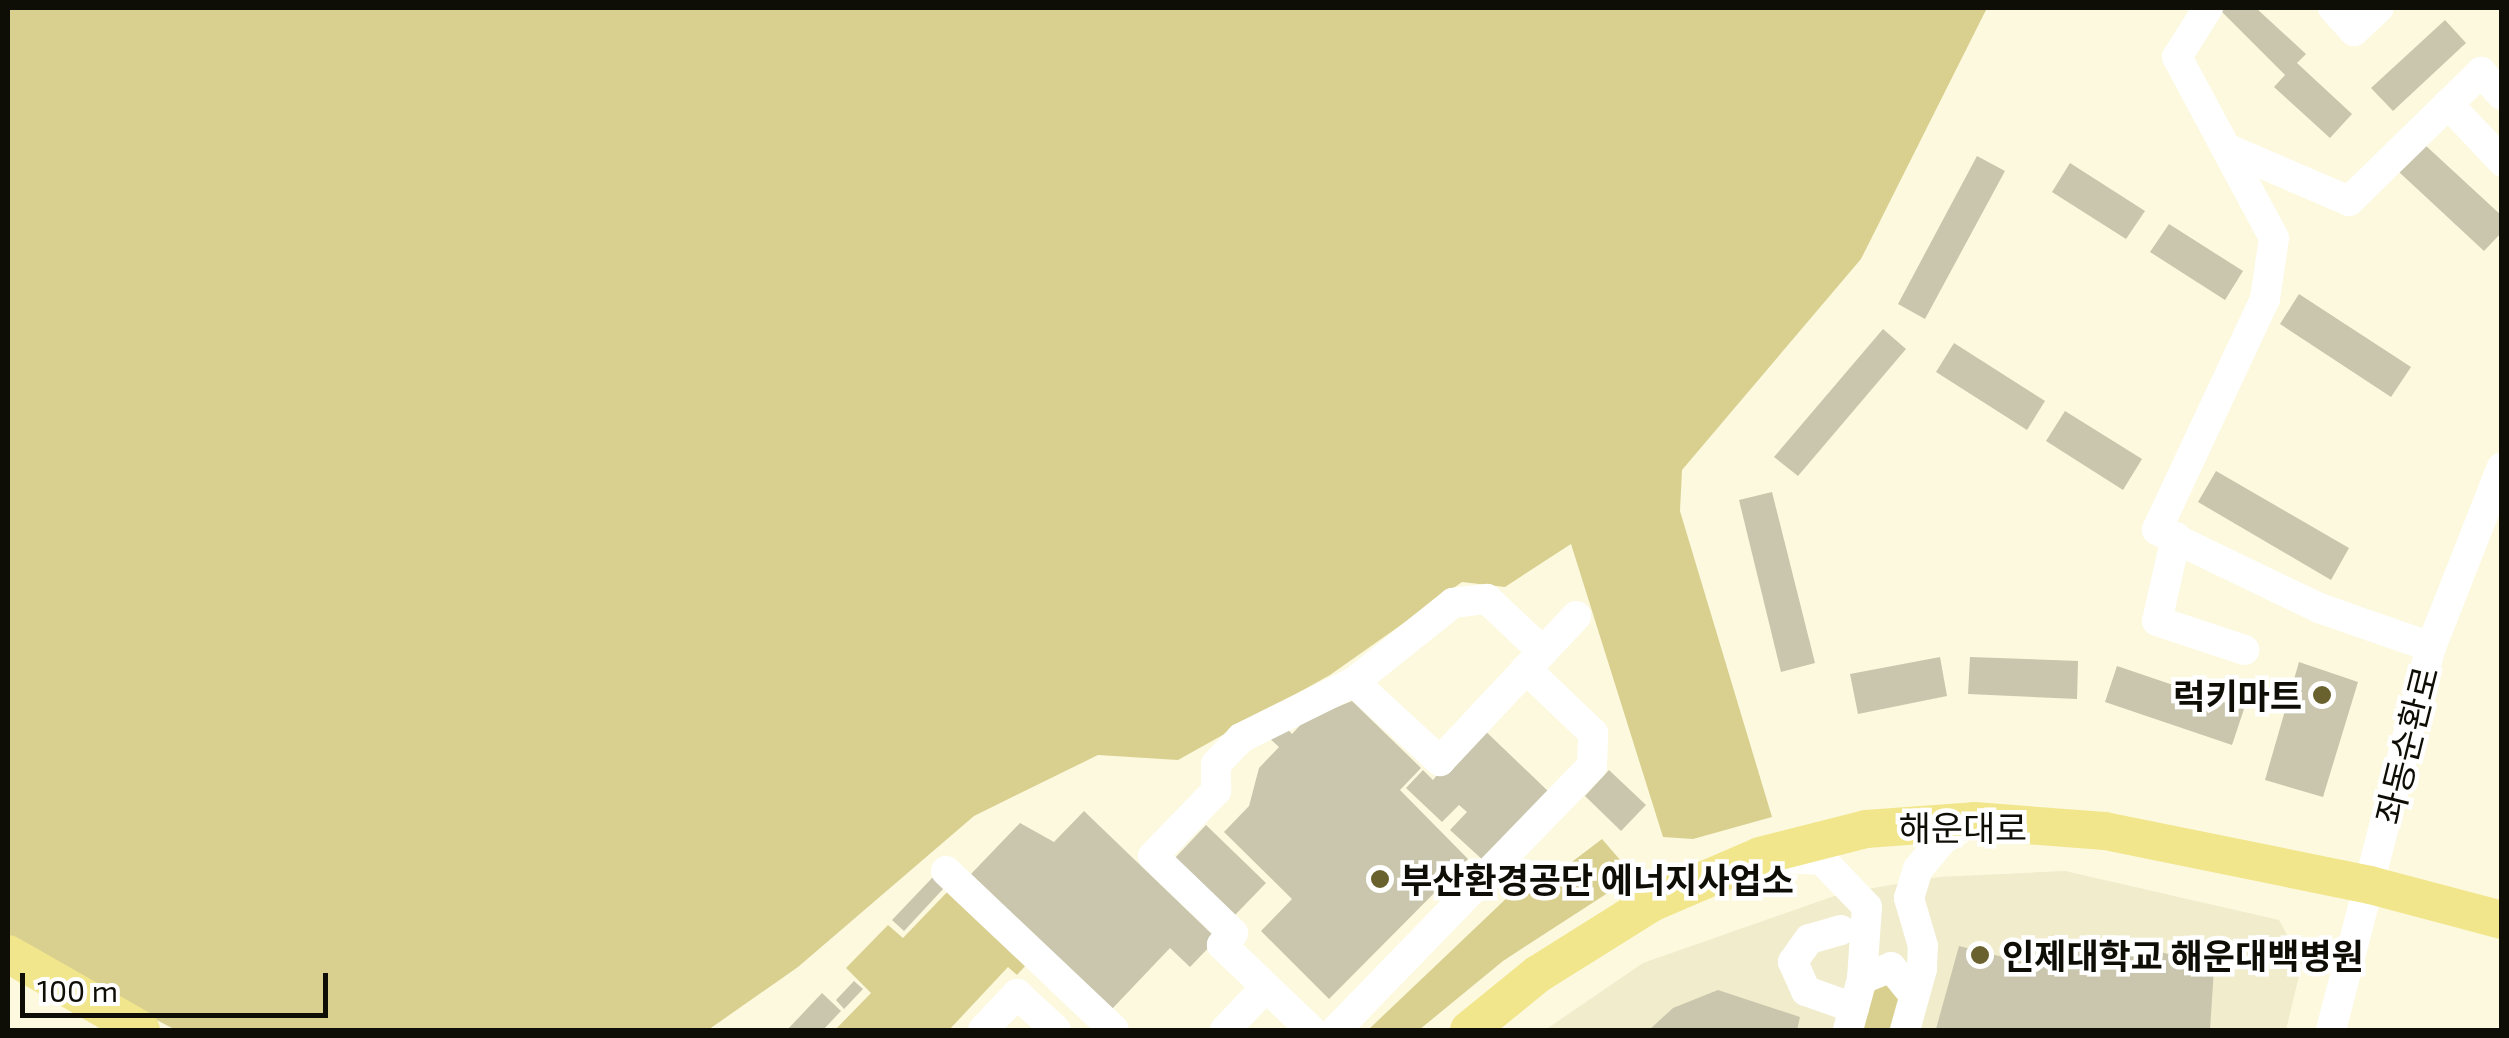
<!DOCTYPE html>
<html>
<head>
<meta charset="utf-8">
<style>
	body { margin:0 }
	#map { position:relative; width:2509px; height:1038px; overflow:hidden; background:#fcf9df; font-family:"Exo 2","Noto Sans KR",sans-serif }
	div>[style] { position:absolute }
	.built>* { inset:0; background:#f0eccc }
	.green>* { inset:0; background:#d9d090 }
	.building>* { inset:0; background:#c9c6ad }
	.minor>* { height:30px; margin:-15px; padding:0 15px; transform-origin:15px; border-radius:15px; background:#fff }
	.major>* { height:38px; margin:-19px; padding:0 19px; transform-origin:19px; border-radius:19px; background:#f2e68d }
	.dots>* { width:28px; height:28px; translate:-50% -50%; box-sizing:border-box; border:5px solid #fff; border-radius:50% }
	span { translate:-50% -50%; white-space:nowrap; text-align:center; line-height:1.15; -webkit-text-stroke:9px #fff; paint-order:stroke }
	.poi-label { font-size:35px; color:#0f0e06; font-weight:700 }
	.right { translate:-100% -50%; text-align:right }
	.left { translate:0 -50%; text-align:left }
	.street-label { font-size:35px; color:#0f0e06 }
	.frame { position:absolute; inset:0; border:10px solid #0f0e06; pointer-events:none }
	.scale { position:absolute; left:20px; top:973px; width:308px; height:45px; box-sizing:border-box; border:5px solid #0f0e06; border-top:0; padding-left:12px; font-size:30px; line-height:35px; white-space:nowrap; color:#0f0e06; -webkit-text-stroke:8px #fff; paint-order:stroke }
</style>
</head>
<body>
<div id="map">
	<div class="built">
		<i style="clip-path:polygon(2065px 871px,2279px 920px,2302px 963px,2286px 1030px,1545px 1030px,1643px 963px,1843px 893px,1939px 877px)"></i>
	</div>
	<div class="green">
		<i style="clip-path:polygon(8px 8px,1987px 8px,1861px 259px,1682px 470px,1680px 511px,1772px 817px,1693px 839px,1663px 837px,1571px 544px,1505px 587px,1462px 582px,1330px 675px,1178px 760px,1098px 755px,974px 816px,798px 967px,708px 1030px,176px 1030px,8px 944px)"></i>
		<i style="clip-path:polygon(1602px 839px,1634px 876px,1503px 961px,1419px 1030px,1368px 1030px,1512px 893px,1531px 893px)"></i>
		<i style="clip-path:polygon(951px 888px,1027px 964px,1017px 975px,1008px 967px,949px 1030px,835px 1030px,871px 993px,846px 968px,888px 925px,903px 938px)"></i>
		<i style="clip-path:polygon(1901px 982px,1895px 1030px,1861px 1030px,1873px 984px)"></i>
	</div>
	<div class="building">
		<i style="clip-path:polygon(2218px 8px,2256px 8px,2306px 54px,2297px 63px,2352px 114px,2330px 138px,2274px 87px,2285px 75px)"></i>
		<i style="clip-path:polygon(2445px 20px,2466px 43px,2393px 111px,2371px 88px)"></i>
		<i style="clip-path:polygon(2424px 144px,2502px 216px,2502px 232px,2484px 251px,2399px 172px)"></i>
		<i style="clip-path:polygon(1977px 156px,2005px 171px,1925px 319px,1898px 304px)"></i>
		<i style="clip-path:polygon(2070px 163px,2145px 211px,2126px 239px,2052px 192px)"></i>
		<i style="clip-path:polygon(2169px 224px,2243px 271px,2225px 300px,2150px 252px)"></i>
		<i style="clip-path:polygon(2299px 294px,2411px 367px,2391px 397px,2280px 324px)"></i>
		<i style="clip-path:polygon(1883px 329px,1906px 349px,1798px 476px,1774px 457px)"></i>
		<i style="clip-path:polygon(1954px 343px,2045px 401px,2027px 430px,1936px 372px)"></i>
		<i style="clip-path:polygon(2065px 411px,2142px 459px,2123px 490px,2046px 441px)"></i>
		<i style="clip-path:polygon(2216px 471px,2349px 548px,2331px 580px,2198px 502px)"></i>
		<i style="clip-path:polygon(1772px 492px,1815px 663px,1781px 672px,1739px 500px)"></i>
		<i style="clip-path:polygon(1940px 657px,1947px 696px,1858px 714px,1850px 674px)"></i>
		<i style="clip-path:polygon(1970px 657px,2078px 661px,2077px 699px,1968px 694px)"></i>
		<i style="clip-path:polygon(2299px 662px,2358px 682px,2323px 797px,2265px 780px)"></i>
		<i style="clip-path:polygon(2117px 666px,2244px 709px,2232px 745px,2105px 702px)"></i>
		<i style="clip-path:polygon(1352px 701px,1421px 768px,1400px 790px,1468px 859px,1329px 999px,1261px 931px,1292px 899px,1224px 832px,1249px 806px,1259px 768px,1279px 747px,1266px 735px,1280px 721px,1292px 734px,1305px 720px)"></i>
		<i style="clip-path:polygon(1478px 724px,1550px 793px,1485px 862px,1450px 830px,1467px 812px,1459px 805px,1442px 822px,1406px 788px,1423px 770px,1433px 780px)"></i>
		<i style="clip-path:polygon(1609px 770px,1646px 805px,1621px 831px,1585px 796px)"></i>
		<i style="clip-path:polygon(1084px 811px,1217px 939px,1190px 967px,1170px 948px,1112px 1009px,971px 874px,1020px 823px,1054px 842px)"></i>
		<i style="clip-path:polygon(1206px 825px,1266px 883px,1235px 915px,1175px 858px)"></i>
		<i style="clip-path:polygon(933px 877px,944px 888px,904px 931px,892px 920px)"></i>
		<i style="clip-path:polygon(2048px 939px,2161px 952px,2214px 968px,2210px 1030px,1936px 1029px,1959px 946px,2031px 964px,2043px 960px)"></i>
		<i style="clip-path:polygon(854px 981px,863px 989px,844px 1009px,836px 1000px)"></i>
		<i style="clip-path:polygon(1718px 990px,1800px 1017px,1797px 1030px,1649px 1030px,1673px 1008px)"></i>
		<i style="clip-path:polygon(822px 993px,841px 1011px,823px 1030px,787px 1030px)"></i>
	</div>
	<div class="minor">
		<i style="left:2208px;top:8px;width:58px;rotate:122.3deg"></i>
		<i style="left:2177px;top:57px;width:205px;rotate:61.8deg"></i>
		<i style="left:2274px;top:238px;width:62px;rotate:98.4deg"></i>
		<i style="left:2265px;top:299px;width:255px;rotate:115.1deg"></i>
		<i style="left:2157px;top:530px;width:180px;rotate:25.7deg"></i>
		<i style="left:2319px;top:608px;width:119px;rotate:19.2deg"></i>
		<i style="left:2333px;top:8px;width:31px;rotate:48deg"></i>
		<i style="left:2354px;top:31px;width:34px;rotate:-43deg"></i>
		<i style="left:2448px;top:104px;width:79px;rotate:46.5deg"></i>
		<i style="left:2226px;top:148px;width:134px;rotate:23.3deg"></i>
		<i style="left:2349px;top:201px;width:185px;rotate:-44.3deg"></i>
		<i style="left:2481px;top:72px;width:31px;rotate:48deg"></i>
		<i style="left:2176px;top:537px;width:86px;rotate:102.7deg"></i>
		<i style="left:2157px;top:621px;width:92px;rotate:18.4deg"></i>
		<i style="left:1354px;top:682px;width:127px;rotate:-38.6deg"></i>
		<i style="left:1453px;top:603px;width:34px;rotate:-7deg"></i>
		<i style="left:1487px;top:599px;width:77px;rotate:43.4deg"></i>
		<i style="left:1783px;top:858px;width:39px;rotate:3deg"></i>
		<i style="left:1822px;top:860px;width:65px;rotate:46.2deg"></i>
		<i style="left:1867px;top:907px;width:72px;rotate:94deg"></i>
		<i style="left:1862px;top:979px;width:53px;rotate:105.4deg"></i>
		<i style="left:946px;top:871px;width:231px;rotate:43.4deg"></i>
		<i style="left:1841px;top:930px;width:33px;rotate:164deg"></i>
		<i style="left:1809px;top:939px;width:28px;rotate:125deg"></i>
		<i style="left:1793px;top:962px;width:32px;rotate:66deg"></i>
		<i style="left:1806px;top:991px;width:51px;rotate:19.5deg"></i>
		<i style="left:1862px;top:979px;width:31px;rotate:-22deg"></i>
		<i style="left:1891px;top:967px;width:36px;rotate:51deg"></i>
		<i style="left:1266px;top:987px;width:62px;rotate:43.7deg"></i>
		<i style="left:983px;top:1030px;width:50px;rotate:-46.6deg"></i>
		<i style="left:1017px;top:994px;width:53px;rotate:42.7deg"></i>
		<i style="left:1225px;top:1030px;width:59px;rotate:-46.4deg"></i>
		<i style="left:1266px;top:987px;width:61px;rotate:-136.3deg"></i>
		<i style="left:1222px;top:945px;width:16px;rotate:-47deg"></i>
		<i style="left:1233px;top:933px;width:111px;rotate:-136.1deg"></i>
		<i style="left:1153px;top:856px;width:91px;rotate:-45.9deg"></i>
		<i style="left:1216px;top:791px;width:27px;rotate:-90deg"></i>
		<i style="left:1216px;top:764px;width:36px;rotate:-46deg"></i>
		<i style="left:1241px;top:738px;width:126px;rotate:-26.4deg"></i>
		<i style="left:1354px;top:682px;width:117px;rotate:42.6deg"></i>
		<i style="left:1440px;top:761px;width:199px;rotate:-46.8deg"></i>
		<i style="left:1336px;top:1030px;width:368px;rotate:-45.9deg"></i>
		<i style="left:1592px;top:766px;width:33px;rotate:-88deg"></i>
		<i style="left:1593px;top:733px;width:93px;rotate:-136.3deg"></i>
		<i style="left:1905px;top:1030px;width:63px;rotate:-74.4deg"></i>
		<i style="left:1922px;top:969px;width:23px;rotate:-88deg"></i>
		<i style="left:1923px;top:946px;width:50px;rotate:-106.3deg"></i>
		<i style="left:1909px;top:898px;width:30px;rotate:-73deg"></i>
		<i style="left:1918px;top:869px;width:38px;rotate:-50deg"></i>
		<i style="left:1942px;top:840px;width:36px;rotate:-32deg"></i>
		<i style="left:2331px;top:1030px;width:396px;rotate:-75.4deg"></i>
		<i style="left:2431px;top:647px;width:193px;rotate:-68.5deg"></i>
	</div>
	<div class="major">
		<i style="left:8px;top:954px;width:153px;rotate:29.7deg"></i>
		<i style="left:1469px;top:1030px;width:89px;rotate:-39.1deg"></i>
		<i style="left:1538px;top:974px;width:133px;rotate:-32.1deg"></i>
		<i style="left:1651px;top:903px;width:119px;rotate:-23.3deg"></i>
		<i style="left:1760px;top:856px;width:109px;rotate:-14.3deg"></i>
		<i style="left:1866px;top:829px;width:108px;rotate:-4.2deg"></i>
		<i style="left:1974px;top:821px;width:131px;rotate:4.4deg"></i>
		<i style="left:2105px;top:831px;width:270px;rotate:11.5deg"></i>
		<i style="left:2370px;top:885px;width:137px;rotate:14.9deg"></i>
	</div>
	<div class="dots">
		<i style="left:2322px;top:695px;background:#69622e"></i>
		<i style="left:1380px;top:879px;background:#69622e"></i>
		<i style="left:1980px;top:955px;background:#69622e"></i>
	</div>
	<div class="poi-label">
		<span class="right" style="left:2302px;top:695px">럭키마트</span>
		<span class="left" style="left:1400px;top:879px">부산환경공단 에너지사업소</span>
		<span class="left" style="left:2002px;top:955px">인제대학교 해운대백병원</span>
	</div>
	<div class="street-label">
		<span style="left:2406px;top:745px;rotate:-76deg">좌동순환로</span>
		<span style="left:1963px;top:827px">해운대로</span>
	</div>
	<div class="frame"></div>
	<div class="scale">100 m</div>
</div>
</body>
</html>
